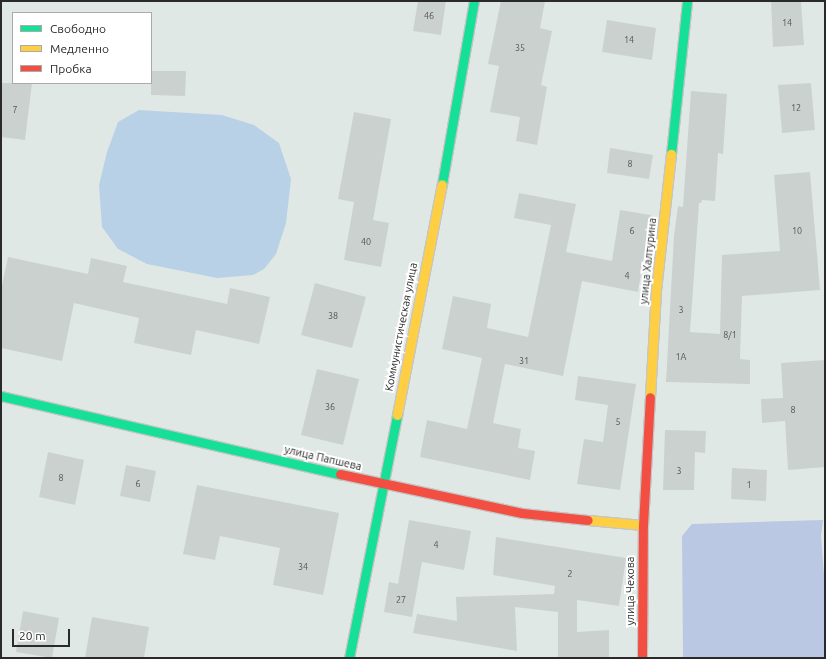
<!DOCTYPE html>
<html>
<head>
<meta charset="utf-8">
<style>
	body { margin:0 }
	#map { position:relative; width:826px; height:659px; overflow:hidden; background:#e0e8e5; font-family:Ubuntu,sans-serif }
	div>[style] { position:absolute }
	.green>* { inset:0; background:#bac8e3 }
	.pitch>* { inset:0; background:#b8d1e7 }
	.building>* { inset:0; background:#cbd1cf }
	.roads { filter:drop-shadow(1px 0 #c5c5c5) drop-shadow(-1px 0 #c5c5c5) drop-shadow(0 1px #c5c5c5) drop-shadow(0 -1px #c5c5c5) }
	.fast>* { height:9px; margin:-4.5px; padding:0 4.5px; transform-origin:4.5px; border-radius:4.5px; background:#16e098 }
	.slow>* { height:9px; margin:-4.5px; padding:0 4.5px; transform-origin:4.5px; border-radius:4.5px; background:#ffcf43 }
	.jam>* { height:9px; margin:-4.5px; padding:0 4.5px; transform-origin:4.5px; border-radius:4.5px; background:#f24e42 }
	span { translate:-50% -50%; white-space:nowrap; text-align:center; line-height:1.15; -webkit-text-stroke:4px #fff; paint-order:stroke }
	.number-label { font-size:9px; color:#535454 }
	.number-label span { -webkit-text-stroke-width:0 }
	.street-label { font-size:11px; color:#2a2a2a }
	.frame { position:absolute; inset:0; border:2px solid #2a2a2a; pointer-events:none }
	.legend { position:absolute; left:12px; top:12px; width:140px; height:72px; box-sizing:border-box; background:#fff; border:1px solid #aaa; margin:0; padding:5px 7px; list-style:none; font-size:12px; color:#2a2a2a }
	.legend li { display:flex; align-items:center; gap:8px; height:20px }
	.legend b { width:20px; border:1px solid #aaa }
	.scale { position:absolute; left:12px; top:629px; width:58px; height:18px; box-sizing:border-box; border:2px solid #2a2a2a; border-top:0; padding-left:5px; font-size:12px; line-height:14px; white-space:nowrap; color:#2a2a2a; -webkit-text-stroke:3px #fff; paint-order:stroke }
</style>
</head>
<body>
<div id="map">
	<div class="green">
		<i style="clip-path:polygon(823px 520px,821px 536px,825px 588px,825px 658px,683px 658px,682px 536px,692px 524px)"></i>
	</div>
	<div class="pitch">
		<i style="clip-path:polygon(139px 110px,222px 115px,254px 125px,279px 143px,291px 179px,286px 223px,276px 254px,264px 269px,253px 275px,217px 278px,147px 264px,118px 249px,102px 227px,99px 185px,107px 152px,118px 122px)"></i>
	</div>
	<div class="building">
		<i style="clip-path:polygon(418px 1px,446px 1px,441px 35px,413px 31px)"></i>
		<i style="clip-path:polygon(501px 1px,545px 1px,540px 28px,552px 31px,541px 85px,547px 87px,537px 145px,516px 141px,520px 117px,490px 112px,499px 66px,488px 64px)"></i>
		<i style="clip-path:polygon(771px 1px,801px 1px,804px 45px,773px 47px)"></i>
		<i style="clip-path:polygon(607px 20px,656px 28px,652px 60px,602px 52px)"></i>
		<i style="clip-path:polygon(151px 71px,186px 71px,185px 96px,151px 95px)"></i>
		<i style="clip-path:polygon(1px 83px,32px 83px,25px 140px,1px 137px)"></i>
		<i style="clip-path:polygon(811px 83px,815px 130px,782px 133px,778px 85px)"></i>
		<i style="clip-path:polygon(691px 91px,727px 94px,723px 154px,718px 153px,715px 201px,702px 200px,701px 203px,699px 203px,690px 332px,720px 334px,722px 255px,780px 251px,774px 175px,810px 172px,820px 290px,742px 296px,740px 359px,750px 360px,750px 384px,666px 382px,674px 236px,678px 206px,683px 207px)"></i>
		<i style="clip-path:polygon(354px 112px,391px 119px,373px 220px,389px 223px,381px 267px,344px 260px,354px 202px,338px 199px)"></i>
		<i style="clip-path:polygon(610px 148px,653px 155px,649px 179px,607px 173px)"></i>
		<i style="clip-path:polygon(519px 193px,576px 204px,566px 252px,612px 261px,620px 210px,651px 215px,638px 292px,582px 281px,563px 376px,505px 364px,493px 423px,521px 429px,518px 448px,535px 451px,530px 480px,420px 457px,427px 420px,467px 429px,482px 358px,442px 349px,453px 296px,491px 304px,487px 328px,528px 337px,551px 225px,514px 218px)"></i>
		<i style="clip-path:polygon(8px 257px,88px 274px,91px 258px,127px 266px,123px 282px,227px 304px,230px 288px,270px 297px,259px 344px,196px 330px,191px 355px,134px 343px,139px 318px,74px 303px,62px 361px,1px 348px,1px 290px)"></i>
		<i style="clip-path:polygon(315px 283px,366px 297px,352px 348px,301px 335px)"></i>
		<i style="clip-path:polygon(825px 360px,825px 467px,788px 470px,785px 421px,762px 423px,761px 399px,783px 398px,781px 363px)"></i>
		<i style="clip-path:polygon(317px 369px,359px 379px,343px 445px,301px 435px)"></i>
		<i style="clip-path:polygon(578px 376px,636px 384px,620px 490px,577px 484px,584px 439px,603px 442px,608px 405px,575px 400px)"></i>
		<i style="clip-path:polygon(665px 430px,706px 431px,705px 453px,695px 452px,694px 490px,663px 490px)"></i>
		<i style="clip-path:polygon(48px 452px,84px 460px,75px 505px,39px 497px)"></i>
		<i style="clip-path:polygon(126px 465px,156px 471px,150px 502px,120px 496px)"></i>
		<i style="clip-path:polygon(732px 468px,767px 470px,766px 501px,731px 499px)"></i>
		<i style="clip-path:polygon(197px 485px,339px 513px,323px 595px,273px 585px,280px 548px,220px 536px,215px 560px,183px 554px)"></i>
		<i style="clip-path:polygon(409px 520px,471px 531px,464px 570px,422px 562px,412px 617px,384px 612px,389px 582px,398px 584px)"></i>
		<i style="clip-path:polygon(496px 537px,626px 558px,619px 606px,577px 600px,577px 632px,609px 630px,609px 658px,558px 658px,558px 612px,515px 607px,517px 651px,413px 633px,417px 614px,457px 621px,456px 597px,554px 594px,555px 586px,493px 575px)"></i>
		<i style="clip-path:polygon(23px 611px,59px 618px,52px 658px,16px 652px)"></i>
		<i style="clip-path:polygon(92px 617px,149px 627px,144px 658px,85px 658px)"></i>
	</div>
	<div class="roads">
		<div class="fast">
			<i style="left:671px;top:154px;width:154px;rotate:-84deg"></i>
			<i style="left:442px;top:184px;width:186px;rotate:-80.1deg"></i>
			<i style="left:1px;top:396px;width:348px;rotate:13deg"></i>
			<i style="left:349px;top:658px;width:248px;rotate:-78.8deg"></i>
		</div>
		<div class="slow">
			<i style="left:650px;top:397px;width:107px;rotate:-86.8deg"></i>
			<i style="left:656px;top:290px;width:137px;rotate:-83.7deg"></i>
			<i style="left:397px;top:415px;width:235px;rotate:-79deg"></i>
			<i style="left:588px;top:520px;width:55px;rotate:5.2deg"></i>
		</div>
		<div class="jam">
			<i style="left:340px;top:474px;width:186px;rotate:12.1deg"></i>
			<i style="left:522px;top:513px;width:66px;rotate:6.1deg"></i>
			<i style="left:642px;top:658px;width:133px;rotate:-89.6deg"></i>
			<i style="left:643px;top:525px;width:128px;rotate:-86.9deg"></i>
		</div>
	</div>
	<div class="number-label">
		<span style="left:429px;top:16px">46</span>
		<span style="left:787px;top:23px">14</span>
		<span style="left:629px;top:40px">14</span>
		<span style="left:520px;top:48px">35</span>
		<span style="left:796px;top:108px">12</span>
		<span style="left:15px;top:110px">7</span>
		<span style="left:630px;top:164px">8</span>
		<span style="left:632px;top:231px">6</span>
		<span style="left:797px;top:231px">10</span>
		<span style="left:366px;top:242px">40</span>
		<span style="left:627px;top:276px">4</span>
		<span style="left:681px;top:310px">3</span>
		<span style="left:333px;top:316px">38</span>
		<span style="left:730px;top:335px">8/1</span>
		<span style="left:681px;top:357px">1А</span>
		<span style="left:524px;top:361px">31</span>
		<span style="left:330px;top:407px">36</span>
		<span style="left:793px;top:410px">8</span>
		<span style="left:618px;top:422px">5</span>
		<span style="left:679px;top:471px">3</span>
		<span style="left:61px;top:478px">8</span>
		<span style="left:138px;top:484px">6</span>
		<span style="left:749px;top:485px">1</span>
		<span style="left:436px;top:545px">4</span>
		<span style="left:303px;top:567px">34</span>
		<span style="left:570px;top:574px">2</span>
		<span style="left:401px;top:600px">27</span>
	</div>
	<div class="street-label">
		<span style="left:648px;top:261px;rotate:-84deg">улица Халтурина</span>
		<span style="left:401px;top:327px;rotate:-79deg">Коммунистическая улица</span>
		<span style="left:323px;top:458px;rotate:13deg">улица Папшева</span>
		<span style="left:630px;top:591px;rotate:-90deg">улица Чехова</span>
	</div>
	<div class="frame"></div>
	<ul class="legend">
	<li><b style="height:5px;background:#16e098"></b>Свободно</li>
	<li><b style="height:5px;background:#ffcf43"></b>Медленно</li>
	<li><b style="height:5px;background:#f24e42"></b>Пробка</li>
	</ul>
	<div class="scale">20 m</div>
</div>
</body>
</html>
